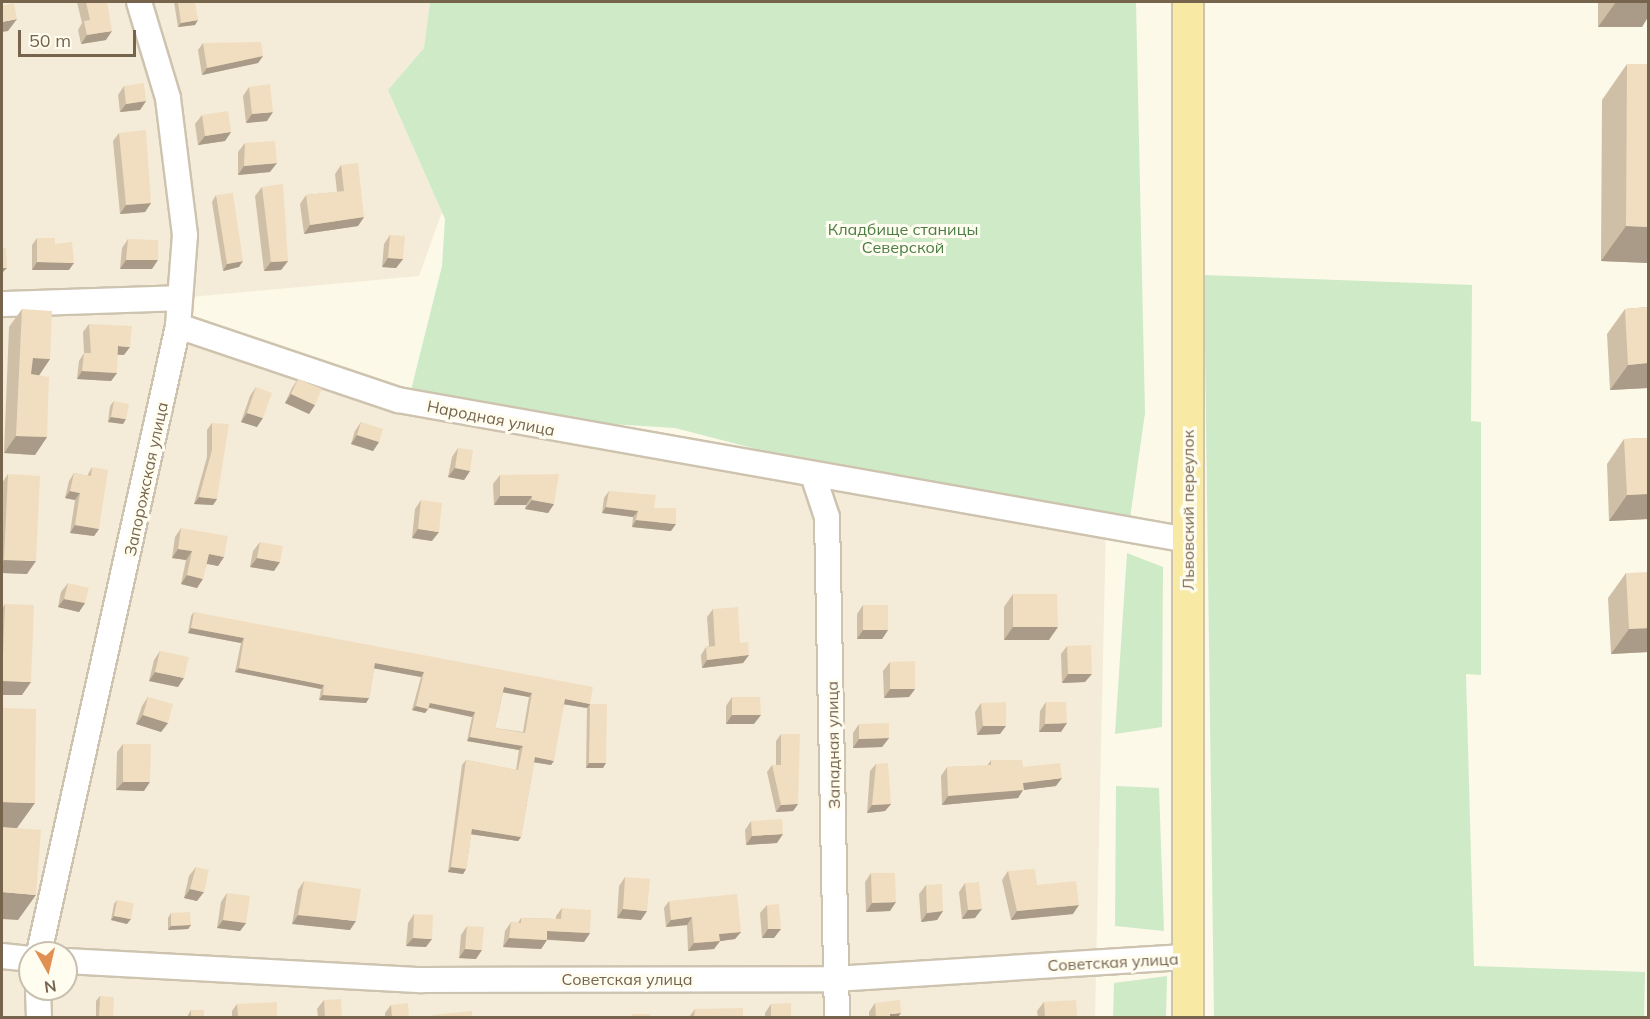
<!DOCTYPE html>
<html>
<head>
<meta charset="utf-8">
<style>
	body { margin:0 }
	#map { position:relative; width:1650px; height:1019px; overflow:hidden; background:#fcf9e9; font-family:Mulish,sans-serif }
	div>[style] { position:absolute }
	.residential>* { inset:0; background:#f4ecd8 }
	.green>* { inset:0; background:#ceeac7 }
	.roads { filter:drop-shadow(2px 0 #cec3af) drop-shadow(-2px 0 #cec3af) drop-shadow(0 2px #cec3af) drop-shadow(0 -2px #cec3af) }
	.minor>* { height:24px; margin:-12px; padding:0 12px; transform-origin:12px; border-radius:12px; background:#fff }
	.major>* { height:30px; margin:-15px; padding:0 15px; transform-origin:15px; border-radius:15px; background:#f8eaa4 }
	.wall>* { inset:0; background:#cfbfa6 }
	.shaded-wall>* { inset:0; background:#a99b87 }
	.building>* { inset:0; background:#f1dec1 }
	span { translate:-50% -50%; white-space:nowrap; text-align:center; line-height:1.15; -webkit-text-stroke:6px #fffcf0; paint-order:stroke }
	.park-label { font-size:16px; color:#4a7c45 }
	.street-label { font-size:16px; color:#76644d }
	.frame { position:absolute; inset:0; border:3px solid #76644d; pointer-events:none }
	.north { position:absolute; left:18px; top:941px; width:60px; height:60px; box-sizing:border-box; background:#fffcf0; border:2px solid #c8bfaf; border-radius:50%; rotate:172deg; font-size:16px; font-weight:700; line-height:24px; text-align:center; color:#76644d }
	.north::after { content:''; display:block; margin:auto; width:21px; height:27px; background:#e28f52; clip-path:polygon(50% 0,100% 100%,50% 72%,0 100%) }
	.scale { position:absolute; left:18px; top:30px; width:118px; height:27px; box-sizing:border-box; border:3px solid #76644d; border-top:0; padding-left:8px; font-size:18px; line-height:21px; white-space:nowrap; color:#76644d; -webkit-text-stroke:4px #fffcf0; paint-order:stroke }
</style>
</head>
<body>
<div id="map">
	<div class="residential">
		<i style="clip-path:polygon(evenodd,2px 2px,430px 2px,424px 48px,388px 90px,442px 212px,419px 276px,180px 298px,178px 326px,398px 400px,1106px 526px,1095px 1017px,2px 1018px,2px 2px,30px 953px,66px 953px,66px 989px,30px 989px,30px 953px)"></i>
	</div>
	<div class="green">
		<i style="clip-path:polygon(430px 2px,1136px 2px,1145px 413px,1130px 518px,806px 462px,675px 428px,594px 423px,410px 394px,442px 266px,445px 219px,388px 90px,424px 48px)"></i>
		<i style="clip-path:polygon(1204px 275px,1472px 285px,1471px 421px,1481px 422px,1481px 675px,1466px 674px,1474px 966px,1645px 972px,1644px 1017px,1214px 1017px)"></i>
		<i style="clip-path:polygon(1127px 553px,1163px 567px,1162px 727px,1115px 734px)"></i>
		<i style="clip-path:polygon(1116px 786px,1159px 788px,1164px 931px,1115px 926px)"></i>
		<i style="clip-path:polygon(1167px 976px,1166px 1017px,1113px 1017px,1114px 983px)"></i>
	</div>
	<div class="roads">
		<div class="minor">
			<i style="left:2px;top:304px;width:178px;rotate:-1.9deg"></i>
			<i style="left:178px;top:326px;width:232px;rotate:18.6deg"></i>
			<i style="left:398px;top:400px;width:802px;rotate:10.05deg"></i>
			<i style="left:813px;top:475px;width:44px;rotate:71.6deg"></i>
			<i style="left:827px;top:517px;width:501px;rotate:88.86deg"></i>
			<i style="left:39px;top:953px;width:642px;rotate:-77.5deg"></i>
			<i style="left:178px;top:326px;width:91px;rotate:-85.6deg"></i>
			<i style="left:185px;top:235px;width:138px;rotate:-97.1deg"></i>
			<i style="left:168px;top:98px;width:100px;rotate:-106.8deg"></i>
			<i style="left:2px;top:956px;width:28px;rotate:6deg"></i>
			<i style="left:66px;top:961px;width:356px;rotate:3.1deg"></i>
			<i style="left:421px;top:980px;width:413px;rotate:-0.1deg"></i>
			<i style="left:834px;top:979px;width:355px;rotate:-3.6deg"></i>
			<i style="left:38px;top:989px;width:29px;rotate:88deg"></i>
		</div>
		<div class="major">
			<i style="left:1188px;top:2px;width:1016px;rotate:90deg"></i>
		</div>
	</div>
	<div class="wall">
		<i style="clip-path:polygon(77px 2px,107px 2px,106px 40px,81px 44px,78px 30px,82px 23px)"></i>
		<i style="clip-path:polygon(174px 2px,195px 2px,195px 25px,178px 27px)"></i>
		<i style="clip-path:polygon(1598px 2px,1648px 2px,1648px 17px,1642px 27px,1598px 27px)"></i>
		<i style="clip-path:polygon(203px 43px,263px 56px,258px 63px,202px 75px,198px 50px)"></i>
		<i style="clip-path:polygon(1627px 64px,1648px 64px,1648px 263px,1601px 261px,1602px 100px)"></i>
		<i style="clip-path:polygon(124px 86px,146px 101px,140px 110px,120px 112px,118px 95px)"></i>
		<i style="clip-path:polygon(249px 87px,267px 121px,246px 123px,243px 96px)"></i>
		<i style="clip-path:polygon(202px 115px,231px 132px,225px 141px,198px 145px,195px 124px)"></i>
		<i style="clip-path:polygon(119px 133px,151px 203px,145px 212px,120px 214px,113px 141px)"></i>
		<i style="clip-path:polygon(245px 143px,270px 172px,238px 175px,238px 152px)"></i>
		<i style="clip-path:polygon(341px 165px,364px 217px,358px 226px,304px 234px,300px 204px,306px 195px,337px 192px,335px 174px)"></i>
		<i style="clip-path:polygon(262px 187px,288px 261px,281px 270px,264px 271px,255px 196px)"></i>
		<i style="clip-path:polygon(216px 195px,239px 267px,223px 271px,212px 202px)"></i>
		<i style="clip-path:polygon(390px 235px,403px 259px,396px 268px,382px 267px,384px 244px)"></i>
		<i style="clip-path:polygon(37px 238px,55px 244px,69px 270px,32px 270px,32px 245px)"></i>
		<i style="clip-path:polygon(128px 239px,152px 269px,120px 269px,122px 248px)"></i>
		<i style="clip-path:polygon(1648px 307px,1648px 388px,1610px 390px,1607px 334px,1625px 309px)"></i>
		<i style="clip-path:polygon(22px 309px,50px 359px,39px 375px,47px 437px,35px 455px,4px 453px,9px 327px)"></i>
		<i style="clip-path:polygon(89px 324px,124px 355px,117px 355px,117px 373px,111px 381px,77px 379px,79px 361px,84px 353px,83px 332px)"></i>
		<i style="clip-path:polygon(298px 379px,315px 405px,309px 414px,285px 403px,292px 388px)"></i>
		<i style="clip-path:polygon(256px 387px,257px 427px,241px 422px,250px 396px)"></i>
		<i style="clip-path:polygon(114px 401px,123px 424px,108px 422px,110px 406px)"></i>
		<i style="clip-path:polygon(361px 422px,379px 442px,373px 451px,351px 444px,355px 431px)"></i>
		<i style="clip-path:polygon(212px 423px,217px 499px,213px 505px,194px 504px,207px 457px,207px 430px)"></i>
		<i style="clip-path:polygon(1648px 438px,1648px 519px,1609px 521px,1607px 464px,1624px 439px)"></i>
		<i style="clip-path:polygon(458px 448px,470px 471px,464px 480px,448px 477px,452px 457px)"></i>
		<i style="clip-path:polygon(92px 467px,99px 529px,94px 536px,70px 533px,75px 500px,65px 498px,69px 481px,74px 473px,87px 476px)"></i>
		<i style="clip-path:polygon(8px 474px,27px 574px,2px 573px,2px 483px)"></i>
		<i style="clip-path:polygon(500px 475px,554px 504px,548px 513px,525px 509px,526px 505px,494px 505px,493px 484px)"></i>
		<i style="clip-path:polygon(609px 491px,671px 531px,632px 527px,633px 517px,602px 513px,604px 498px)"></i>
		<i style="clip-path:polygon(421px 500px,432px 541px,412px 538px,415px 509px)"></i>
		<i style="clip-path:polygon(181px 528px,224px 557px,218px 566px,207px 564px,197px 588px,181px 584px,186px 560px,172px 558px,175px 537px)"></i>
		<i style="clip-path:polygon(260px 542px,274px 571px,250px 567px,253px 551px)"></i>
		<i style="clip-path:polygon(1626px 573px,1648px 652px,1611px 654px,1608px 598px)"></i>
		<i style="clip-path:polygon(68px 583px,85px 603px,79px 612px,58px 607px,61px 592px)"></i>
		<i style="clip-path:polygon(1013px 594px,1049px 640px,1004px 640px,1004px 607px)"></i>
		<i style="clip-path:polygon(5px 604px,22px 695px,2px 695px,2px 609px)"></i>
		<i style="clip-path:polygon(863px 605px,888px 630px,882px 639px,857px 639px,857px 614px)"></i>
		<i style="clip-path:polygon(713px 609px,749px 655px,743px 663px,702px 668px,701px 655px,706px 647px,709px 646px,707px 617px)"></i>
		<i style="clip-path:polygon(evenodd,194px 612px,590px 704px,603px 768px,586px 768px,587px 708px,564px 704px,551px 765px,534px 762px,521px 837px,518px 841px,471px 834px,466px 869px,463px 874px,448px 872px,462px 765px,466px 760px,516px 770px,519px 750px,467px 741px,472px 717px,429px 708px,425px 713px,412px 710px,421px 677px,374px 668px,369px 698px,366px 703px,319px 700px,321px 689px,235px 672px,241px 643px,188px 633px,191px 616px,194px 612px,503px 692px,529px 697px,523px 732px,495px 728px,503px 692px)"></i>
		<i style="clip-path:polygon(1067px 646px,1085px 682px,1062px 683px,1061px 654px)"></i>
		<i style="clip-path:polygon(160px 651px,178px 687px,149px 681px,154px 660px)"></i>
		<i style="clip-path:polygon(890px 662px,915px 689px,909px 697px,884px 698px,883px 671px)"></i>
		<i style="clip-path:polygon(148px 697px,168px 723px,161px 732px,136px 724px,142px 706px)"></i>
		<i style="clip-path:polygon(732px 697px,754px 724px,726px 724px,726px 706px)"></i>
		<i style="clip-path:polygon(1046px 702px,1061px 732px,1039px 732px,1040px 711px)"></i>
		<i style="clip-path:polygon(981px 703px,1000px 734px,977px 735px,975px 712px)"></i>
		<i style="clip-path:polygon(859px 724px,889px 738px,882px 747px,853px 748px,853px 733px)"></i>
		<i style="clip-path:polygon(781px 734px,798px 804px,793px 811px,776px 812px,767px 772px,772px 765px,776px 765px,776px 741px)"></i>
		<i style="clip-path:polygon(123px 744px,144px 791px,116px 790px,117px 752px)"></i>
		<i style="clip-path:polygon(991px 760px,1023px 767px,1056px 786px,1023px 790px,1018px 798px,942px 805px,941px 776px,947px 767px,987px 766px)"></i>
		<i style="clip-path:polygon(876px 764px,891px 804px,885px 811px,867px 813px,870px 771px)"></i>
		<i style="clip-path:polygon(751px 821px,777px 843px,746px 845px,745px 830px)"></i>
		<i style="clip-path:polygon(196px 867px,197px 901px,184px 898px,189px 876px)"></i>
		<i style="clip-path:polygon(1008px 871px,1037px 885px,1073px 914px,1011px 920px,1002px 880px)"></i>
		<i style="clip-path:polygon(871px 873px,890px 911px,866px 912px,865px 882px)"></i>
		<i style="clip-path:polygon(625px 877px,641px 920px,617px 918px,619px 886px)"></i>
		<i style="clip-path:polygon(304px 881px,350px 930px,292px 924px,298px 890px)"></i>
		<i style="clip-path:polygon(965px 883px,975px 918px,962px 919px,959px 892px)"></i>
		<i style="clip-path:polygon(926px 885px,943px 911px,937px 920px,921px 922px,919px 894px)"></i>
		<i style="clip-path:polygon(227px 893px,246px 923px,240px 931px,217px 928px,221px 902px)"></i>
		<i style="clip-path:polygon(117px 900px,127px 924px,111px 920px,114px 904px)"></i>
		<i style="clip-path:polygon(669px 901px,741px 932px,735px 939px,720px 941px,714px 949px,688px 951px,687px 925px,666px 927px,664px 908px)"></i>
		<i style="clip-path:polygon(767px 905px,774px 938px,762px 938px,760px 913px)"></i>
		<i style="clip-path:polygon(562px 908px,590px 933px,584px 942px,547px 940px,541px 949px,503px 947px,505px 931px,511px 922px,518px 923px,521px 918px,556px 919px,556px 916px)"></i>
		<i style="clip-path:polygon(171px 913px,191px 925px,188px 929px,168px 930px,168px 918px)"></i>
		<i style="clip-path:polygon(414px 914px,426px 947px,406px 946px,408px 923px)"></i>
		<i style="clip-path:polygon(467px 926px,476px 959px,459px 958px,461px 935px)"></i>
		<i style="clip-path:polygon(100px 996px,113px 1017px,96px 1017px,96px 1001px)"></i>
		<i style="clip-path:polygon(324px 1000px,342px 1017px,318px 1017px,317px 1009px)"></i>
		<i style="clip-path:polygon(1044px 1002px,1077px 1017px,1038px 1017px,1037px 1011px)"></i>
		<i style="clip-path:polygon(875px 1003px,898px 1017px,869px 1017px,869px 1012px)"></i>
		<i style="clip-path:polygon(237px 1004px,277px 1017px,232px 1017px,232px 1011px)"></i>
		<i style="clip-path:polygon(771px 1004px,791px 1017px,765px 1017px,765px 1013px)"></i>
		<i style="clip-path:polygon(391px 1005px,409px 1017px,385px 1017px,385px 1013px)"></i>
		<i style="clip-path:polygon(695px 1009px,743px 1017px,689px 1017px)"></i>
		<i style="clip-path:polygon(191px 1010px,204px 1017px,188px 1017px,188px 1015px)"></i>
	</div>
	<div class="shaded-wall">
		<i style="clip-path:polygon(1616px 2px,1648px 2px,1648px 17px,1642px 27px,1598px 27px)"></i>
		<i style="clip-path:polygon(17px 19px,8px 31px,2px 32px,2px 22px)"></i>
		<i style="clip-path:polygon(198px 20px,195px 25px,178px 27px,181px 23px)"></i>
		<i style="clip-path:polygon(112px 31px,106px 40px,81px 44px,87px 35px)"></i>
		<i style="clip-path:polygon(263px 56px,258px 63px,202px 75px,207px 68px)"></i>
		<i style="clip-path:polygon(146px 101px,140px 110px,120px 112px,126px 104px)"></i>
		<i style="clip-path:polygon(273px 112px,267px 121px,246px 123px,252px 114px)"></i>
		<i style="clip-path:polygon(231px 132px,225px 141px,198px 145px,205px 136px)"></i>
		<i style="clip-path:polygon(277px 163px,270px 172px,238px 175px,244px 166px)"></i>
		<i style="clip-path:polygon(151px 203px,145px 212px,120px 214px,126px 205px)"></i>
		<i style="clip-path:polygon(364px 217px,358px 226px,304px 234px,310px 225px)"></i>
		<i style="clip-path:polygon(1626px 226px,1648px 227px,1648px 263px,1601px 261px)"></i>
		<i style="clip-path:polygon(388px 258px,403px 259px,396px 268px,382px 267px)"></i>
		<i style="clip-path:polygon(126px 260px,158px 260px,152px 269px,120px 269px)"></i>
		<i style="clip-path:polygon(243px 261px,239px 267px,223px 271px,227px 264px)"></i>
		<i style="clip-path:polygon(288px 261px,281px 270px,264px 271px,271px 262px)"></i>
		<i style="clip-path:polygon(37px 262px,74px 263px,69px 270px,32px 270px)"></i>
		<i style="clip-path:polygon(2px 268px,7px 268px,3px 272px,2px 272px)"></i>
		<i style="clip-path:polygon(118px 346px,130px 347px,124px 355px,112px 354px)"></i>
		<i style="clip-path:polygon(33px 358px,50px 359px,38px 377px,21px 376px)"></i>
		<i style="clip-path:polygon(1648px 363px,1648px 388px,1610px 390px,1628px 365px)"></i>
		<i style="clip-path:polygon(82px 371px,117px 373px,111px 381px,77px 379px)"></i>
		<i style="clip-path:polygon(291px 394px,315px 405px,309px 414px,285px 403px)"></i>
		<i style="clip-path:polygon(247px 413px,263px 418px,257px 427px,241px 422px)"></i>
		<i style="clip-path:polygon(111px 417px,126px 419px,123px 424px,108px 422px)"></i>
		<i style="clip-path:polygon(357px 435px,379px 442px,373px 451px,351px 444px)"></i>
		<i style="clip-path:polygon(16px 436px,47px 437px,35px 455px,4px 453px)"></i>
		<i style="clip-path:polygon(455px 468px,470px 471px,464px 480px,448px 477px)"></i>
		<i style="clip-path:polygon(70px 491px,80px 493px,75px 500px,65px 498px)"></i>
		<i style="clip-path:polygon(1648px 494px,1648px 519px,1609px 521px,1627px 495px)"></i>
		<i style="clip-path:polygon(500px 496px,532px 496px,526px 505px,494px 505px)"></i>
		<i style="clip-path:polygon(199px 497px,217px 499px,213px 505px,194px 504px)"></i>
		<i style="clip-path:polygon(532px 500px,554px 504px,548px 513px,525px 509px)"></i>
		<i style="clip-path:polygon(606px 507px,638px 511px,633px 517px,602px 513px)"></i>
		<i style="clip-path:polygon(636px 520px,676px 524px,671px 531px,632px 527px)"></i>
		<i style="clip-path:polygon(75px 525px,99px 529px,94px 536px,70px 533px)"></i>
		<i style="clip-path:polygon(418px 529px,439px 532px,432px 541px,412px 538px)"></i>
		<i style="clip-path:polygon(178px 549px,192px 551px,186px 560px,172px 558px)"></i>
		<i style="clip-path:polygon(209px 554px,224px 557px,218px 566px,203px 563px)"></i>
		<i style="clip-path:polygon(257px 558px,280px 562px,274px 571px,250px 567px)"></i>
		<i style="clip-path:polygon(4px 560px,36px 561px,27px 574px,2px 573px,2px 563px)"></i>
		<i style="clip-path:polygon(187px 575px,203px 579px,197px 588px,181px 584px)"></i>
		<i style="clip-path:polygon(64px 599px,85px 603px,79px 612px,58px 607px)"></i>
		<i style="clip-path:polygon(1013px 627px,1058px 627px,1049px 640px,1004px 640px)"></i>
		<i style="clip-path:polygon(191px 628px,244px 638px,241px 643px,188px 633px)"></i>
		<i style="clip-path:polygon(1648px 628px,1648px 652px,1611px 654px,1629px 629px)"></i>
		<i style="clip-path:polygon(863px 630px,888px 630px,882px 639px,857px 639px)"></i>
		<i style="clip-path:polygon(749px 655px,743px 663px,702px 668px,707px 660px)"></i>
		<i style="clip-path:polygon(375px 663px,424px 672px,421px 677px,372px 668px)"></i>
		<i style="clip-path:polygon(239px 668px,324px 685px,321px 689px,235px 672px)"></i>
		<i style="clip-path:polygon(155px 672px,184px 678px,178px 687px,149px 681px)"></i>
		<i style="clip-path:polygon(1068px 674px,1092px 674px,1085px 682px,1062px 683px)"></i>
		<i style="clip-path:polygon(2px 681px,31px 682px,22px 695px,2px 695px)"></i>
		<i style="clip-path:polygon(504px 687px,532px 693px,529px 697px,501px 692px)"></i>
		<i style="clip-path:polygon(890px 689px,915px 689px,909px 697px,884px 698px)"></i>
		<i style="clip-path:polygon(323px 695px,369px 698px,366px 703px,319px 700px)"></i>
		<i style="clip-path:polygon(565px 699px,590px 704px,587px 708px,562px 704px)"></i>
		<i style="clip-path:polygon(430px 703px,475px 712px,472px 717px,427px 707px)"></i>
		<i style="clip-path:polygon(416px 706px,428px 709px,425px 713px,412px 710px)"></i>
		<i style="clip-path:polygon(143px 715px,168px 723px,161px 732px,136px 724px)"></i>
		<i style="clip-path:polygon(732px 715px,761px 715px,754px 724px,726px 724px)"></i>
		<i style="clip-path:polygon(1067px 723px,1061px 732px,1039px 732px,1045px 724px)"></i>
		<i style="clip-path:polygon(983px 726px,1006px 726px,1000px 734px,977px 735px)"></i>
		<i style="clip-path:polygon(470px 737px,523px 746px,519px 750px,467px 741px)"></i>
		<i style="clip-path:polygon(889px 738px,882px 747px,853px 748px,859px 739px)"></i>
		<i style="clip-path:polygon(535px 757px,554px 761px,551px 765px,532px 762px)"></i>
		<i style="clip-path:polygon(589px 763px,606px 763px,603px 768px,586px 768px)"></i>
		<i style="clip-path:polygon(1062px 778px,1056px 786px,1023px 790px,1018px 798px,942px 805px,948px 796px,1023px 783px)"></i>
		<i style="clip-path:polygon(123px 782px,150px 782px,144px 791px,116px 790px)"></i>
		<i style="clip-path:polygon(2px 802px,35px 803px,17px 828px,2px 828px)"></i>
		<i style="clip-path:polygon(798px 804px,793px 811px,776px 812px,781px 805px)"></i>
		<i style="clip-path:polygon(891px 804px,885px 811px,867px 813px,872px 805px)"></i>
		<i style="clip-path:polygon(472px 829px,521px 837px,518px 841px,469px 834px)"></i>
		<i style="clip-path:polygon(783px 834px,777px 843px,746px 845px,752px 836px)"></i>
		<i style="clip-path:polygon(451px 867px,466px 869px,463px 874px,448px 872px)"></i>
		<i style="clip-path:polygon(190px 889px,204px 892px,197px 901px,184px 898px)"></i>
		<i style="clip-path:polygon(2px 892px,36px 895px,18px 920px,2px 919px)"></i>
		<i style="clip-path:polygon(896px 902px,890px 911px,866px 912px,872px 903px)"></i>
		<i style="clip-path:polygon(1079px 905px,1073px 914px,1011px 920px,1017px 911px)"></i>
		<i style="clip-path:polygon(623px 909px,647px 911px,641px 920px,617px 918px)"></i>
		<i style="clip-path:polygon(982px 909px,975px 918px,962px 919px,968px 910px)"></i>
		<i style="clip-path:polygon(943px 911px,937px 920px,921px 922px,927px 913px)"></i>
		<i style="clip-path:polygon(298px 915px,356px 921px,350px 930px,292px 924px)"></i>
		<i style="clip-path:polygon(114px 916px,131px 919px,127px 924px,111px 920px)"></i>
		<i style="clip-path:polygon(692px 917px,687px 925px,666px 927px,671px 920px)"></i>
		<i style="clip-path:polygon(223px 920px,246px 923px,240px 931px,217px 928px)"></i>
		<i style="clip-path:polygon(191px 925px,188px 929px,168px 930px,171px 926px)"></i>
		<i style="clip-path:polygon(768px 929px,781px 929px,774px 938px,762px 938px)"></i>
		<i style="clip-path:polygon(547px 931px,590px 933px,584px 942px,541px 939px)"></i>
		<i style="clip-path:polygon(741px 932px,735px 939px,714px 942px,719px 934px)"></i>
		<i style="clip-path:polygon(413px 938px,432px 939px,426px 947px,406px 946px)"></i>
		<i style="clip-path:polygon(509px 938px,547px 940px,541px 949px,503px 947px)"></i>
		<i style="clip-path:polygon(720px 941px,714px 949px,688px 951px,694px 943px)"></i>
		<i style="clip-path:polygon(465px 949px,482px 950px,476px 959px,459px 958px)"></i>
		<i style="clip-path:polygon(901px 1013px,898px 1017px,887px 1017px,890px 1014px)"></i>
	</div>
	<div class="building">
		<i style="clip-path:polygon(86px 2px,107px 2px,112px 31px,87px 35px,84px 21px,90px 20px)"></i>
		<i style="clip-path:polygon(178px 2px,195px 2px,198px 20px,181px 23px)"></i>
		<i style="clip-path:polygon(14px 3px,17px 19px,2px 22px,2px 6px)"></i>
		<i style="clip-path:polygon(261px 42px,263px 56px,207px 68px,203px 43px)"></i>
		<i style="clip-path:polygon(1627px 64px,1648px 64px,1648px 227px,1626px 226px)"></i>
		<i style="clip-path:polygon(144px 83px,146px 101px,126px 104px,124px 86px)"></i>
		<i style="clip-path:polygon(270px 84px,273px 112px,252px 114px,249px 87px)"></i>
		<i style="clip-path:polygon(228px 111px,231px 132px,205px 136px,202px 115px)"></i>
		<i style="clip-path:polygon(146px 130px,151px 203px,126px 205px,119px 133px)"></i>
		<i style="clip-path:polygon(275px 141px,277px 163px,244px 166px,245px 143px)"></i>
		<i style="clip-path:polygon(358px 163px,364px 217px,310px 225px,306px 195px,344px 191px,341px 165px)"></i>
		<i style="clip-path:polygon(283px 184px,288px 261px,271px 262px,262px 187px)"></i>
		<i style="clip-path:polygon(233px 193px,243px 261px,227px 264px,216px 195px)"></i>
		<i style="clip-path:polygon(390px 235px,405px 236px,403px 259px,388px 258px)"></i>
		<i style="clip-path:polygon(37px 238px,55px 238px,55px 244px,72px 242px,74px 263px,37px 262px)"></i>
		<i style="clip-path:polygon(128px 239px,158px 240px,158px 260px,126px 260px)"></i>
		<i style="clip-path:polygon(2px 248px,6px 248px,7px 268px,2px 268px)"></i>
		<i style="clip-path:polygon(1648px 307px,1648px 363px,1628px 365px,1625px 309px)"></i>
		<i style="clip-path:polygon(22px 309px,52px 311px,50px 359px,33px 358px,31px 374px,49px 377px,47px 437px,16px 436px)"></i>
		<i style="clip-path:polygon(89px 324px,132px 326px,130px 347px,118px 346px,117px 373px,82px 371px,84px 353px,91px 353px)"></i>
		<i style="clip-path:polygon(298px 379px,322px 389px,315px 405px,291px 394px)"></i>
		<i style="clip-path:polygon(256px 387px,272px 393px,263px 418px,247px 413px)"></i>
		<i style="clip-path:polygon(114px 401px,129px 404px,126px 419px,111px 417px)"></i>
		<i style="clip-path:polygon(361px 422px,383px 429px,379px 442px,357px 435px)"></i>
		<i style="clip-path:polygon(212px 423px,229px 424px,217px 499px,199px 497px,212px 450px)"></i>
		<i style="clip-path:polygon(1648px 438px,1648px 494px,1627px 495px,1624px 439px)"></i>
		<i style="clip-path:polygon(458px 448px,473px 450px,470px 471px,455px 468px)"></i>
		<i style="clip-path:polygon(92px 467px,108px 470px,99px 529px,75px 525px,80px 493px,70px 491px,74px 473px,91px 476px)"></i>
		<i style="clip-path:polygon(8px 474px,40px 476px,36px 561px,4px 560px)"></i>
		<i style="clip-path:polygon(559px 474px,554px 504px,532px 500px,532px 496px,500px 496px,500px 475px)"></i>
		<i style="clip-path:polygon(609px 491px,656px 495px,654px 508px,676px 508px,676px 524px,636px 520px,638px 511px,606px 507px)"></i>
		<i style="clip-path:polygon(421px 500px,442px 503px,439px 532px,418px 529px)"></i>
		<i style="clip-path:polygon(181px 528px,228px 536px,224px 557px,209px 554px,203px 579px,187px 575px,192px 551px,178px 549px)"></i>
		<i style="clip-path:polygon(260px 542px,283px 546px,280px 562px,257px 558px)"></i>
		<i style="clip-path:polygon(1648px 572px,1648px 628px,1629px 629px,1626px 573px)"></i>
		<i style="clip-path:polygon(68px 583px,89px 588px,85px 603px,64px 599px)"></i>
		<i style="clip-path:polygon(1013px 594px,1057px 594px,1058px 627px,1013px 627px)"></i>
		<i style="clip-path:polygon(5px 604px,34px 605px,31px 682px,2px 681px)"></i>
		<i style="clip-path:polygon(863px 605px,888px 605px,888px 630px,863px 630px)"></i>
		<i style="clip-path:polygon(738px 607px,740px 643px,748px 642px,749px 655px,707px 660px,706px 647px,715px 646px,713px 609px)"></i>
		<i style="clip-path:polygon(evenodd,194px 612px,593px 687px,590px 704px,565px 699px,554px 761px,535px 757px,521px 837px,472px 829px,466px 869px,451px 867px,466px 760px,518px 770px,523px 746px,470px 737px,475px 712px,430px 703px,428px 709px,416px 706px,424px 672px,375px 663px,369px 698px,323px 695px,324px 685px,239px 668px,244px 638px,191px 628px,194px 612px,504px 687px,532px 693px,525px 733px,495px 728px,504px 687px)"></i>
		<i style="clip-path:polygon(1091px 645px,1092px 674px,1068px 674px,1067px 646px)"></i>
		<i style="clip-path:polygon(160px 651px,189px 657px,184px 678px,155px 672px)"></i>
		<i style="clip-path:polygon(915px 661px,915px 689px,890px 689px,890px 662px)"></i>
		<i style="clip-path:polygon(148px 697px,173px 704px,168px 723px,143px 715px)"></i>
		<i style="clip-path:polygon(732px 697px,760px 697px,761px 715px,732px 715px)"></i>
		<i style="clip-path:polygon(1006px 702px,1006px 726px,983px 726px,981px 703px)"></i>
		<i style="clip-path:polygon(1046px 702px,1066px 702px,1067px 723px,1045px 724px)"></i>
		<i style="clip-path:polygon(590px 704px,607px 704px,606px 763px,589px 763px)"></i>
		<i style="clip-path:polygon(2px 708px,36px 709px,35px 803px,2px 802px)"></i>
		<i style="clip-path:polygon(889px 723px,889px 738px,859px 739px,859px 724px)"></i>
		<i style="clip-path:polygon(781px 734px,800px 734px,798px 804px,781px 805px,772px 765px,781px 765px)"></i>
		<i style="clip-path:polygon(123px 744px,151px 744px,150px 782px,123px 782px)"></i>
		<i style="clip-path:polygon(991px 760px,1022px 760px,1023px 767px,1060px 763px,1062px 778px,1023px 783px,1024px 790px,948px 796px,947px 767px,991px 765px)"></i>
		<i style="clip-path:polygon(888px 763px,891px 804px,872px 805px,876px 764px)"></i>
		<i style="clip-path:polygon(782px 819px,783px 834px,752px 836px,751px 821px)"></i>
		<i style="clip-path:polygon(2px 827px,41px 830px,36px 895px,2px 892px)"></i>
		<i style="clip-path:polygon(196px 867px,209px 870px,204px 892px,190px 889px)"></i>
		<i style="clip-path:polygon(1035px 869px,1037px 885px,1076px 881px,1079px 905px,1017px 911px,1008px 871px)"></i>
		<i style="clip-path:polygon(871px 873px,895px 873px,896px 902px,872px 903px)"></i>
		<i style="clip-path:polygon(625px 877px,650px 879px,647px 911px,623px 909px)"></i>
		<i style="clip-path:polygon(304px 881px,361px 889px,356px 921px,298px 915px)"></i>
		<i style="clip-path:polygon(979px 882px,982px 909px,968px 910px,965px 883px)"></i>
		<i style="clip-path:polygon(942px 884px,943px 911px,927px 913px,926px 885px)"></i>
		<i style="clip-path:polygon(227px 893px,250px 896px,246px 923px,223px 920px)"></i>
		<i style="clip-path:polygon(737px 894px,741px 932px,719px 934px,720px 941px,694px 943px,692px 917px,671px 920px,669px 901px)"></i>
		<i style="clip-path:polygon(117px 900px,134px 903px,131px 919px,114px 916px)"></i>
		<i style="clip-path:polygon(779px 904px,781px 929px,768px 929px,767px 905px)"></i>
		<i style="clip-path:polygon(562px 908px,591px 910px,590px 933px,547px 931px,547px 940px,509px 938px,511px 922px,521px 923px,521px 918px,561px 919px)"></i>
		<i style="clip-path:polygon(190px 912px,191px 925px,171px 926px,171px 913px)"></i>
		<i style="clip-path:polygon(414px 914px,433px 915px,432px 939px,413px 938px)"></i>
		<i style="clip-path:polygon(467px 926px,484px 927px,482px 950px,465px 949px)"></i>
		<i style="clip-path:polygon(100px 996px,114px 997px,113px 1017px,99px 1016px)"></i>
		<i style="clip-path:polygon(341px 999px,342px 1017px,325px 1017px,324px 1000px)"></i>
		<i style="clip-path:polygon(900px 1000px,901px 1013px,890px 1014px,890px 1017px,876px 1017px,875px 1003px)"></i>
		<i style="clip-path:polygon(1076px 1000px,1077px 1017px,1045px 1017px,1044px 1002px)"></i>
		<i style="clip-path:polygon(277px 1002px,277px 1017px,238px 1017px,237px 1004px)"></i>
		<i style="clip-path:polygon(408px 1003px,409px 1017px,392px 1017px,391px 1005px)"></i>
		<i style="clip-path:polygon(791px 1003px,791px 1017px,771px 1017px,771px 1004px)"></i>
		<i style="clip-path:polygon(743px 1008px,743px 1017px,694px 1017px,695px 1009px)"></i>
		<i style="clip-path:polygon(191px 1010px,204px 1010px,204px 1017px,191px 1017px)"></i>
		<i style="clip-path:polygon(472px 1011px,472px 1017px,433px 1017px,433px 1015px)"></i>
		<i style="clip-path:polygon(632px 1014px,650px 1014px,650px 1017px,632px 1017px)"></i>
	</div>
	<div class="park-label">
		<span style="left:903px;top:238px">Кладбище станицы<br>Северской</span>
	</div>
	<div class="street-label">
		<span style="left:491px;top:418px;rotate:11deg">Народная улица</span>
		<span style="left:146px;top:479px;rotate:-78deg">Запорожская улица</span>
		<span style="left:1188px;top:510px;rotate:-90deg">Львовский переулок</span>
		<span style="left:833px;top:745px;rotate:-91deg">Западная улица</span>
		<span style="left:1113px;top:962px;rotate:-3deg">Советская улица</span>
		<span style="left:627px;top:979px">Советская улица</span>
	</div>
	<div class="frame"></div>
	<div class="north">N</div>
	<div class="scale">50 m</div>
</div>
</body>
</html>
